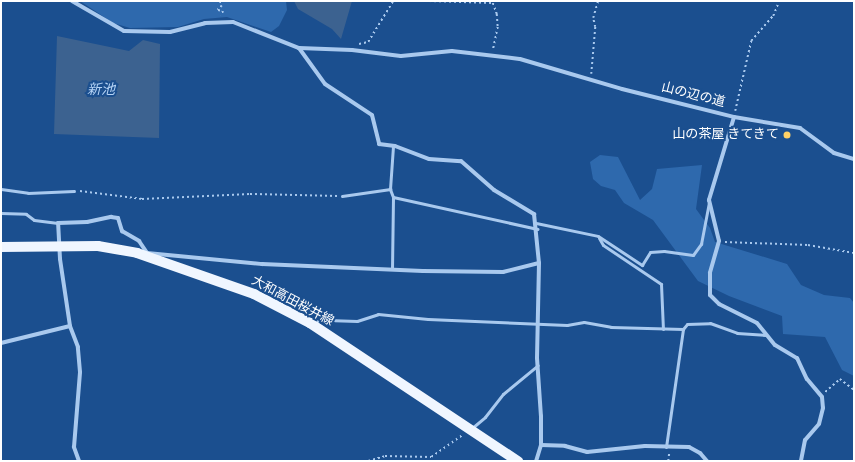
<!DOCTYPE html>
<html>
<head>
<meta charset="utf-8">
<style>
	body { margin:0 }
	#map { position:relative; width:855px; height:462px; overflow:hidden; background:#1b4f8f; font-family:Overpass,"Noto Sans JP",sans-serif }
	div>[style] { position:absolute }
	.green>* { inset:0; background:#2e69ad }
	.water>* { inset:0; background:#3c6290 }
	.path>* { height:1.5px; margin-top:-0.75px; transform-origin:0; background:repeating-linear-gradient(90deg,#a9c9ee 0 2px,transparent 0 5px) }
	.lane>* { height:3px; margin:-1.5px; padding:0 1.5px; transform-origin:1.5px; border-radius:1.5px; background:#a9c9ee }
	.street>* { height:4px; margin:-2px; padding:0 2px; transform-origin:2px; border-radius:2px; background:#a9c9ee }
	.primary>* { height:10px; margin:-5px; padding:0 5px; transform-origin:5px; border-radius:5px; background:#f0f6ff }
	.dots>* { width:11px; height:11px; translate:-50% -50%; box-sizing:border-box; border:2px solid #1b4f8f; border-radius:50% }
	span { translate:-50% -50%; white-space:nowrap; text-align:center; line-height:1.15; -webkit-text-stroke:4px #1b4f8f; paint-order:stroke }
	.street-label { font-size:13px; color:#fff }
	.poi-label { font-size:13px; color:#fff }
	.right { translate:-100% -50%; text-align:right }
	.water-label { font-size:14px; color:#b5d3f5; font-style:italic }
	.frame { position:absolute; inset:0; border:2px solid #fff; pointer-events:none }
</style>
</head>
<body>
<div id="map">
	<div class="green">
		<i style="clip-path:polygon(80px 1px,286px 1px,287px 10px,279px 26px,271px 32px,227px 17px,204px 19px,178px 27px,130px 28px,113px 23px)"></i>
		<i style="clip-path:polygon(600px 155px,618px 157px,640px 200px,652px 189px,657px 169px,702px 165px,696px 209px,710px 228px,715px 242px,787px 264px,801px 285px,824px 295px,850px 298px,854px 303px,854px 376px,842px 370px,825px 337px,783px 334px,782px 316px,729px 296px,698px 281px,653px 220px,624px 203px,615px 190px,601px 186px,593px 179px,590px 162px)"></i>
	</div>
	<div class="water">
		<i style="clip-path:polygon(294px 1px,352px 1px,341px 39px,332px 29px,298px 9px)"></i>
		<i style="clip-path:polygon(57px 36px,129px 51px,143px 40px,160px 44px,159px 138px,54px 134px)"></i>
	</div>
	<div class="path">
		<i style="left:220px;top:1px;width:5px;rotate:68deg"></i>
		<i style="left:222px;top:6px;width:6px;rotate:135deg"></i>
		<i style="left:218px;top:10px;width:5px;rotate:11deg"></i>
		<i style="left:223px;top:11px;width:5px;rotate:101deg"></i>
		<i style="left:222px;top:1px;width:11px"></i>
		<i style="left:429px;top:1px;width:64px;rotate:1.8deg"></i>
		<i style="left:567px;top:1px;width:20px"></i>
		<i style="left:493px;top:3px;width:12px;rotate:70deg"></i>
		<i style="left:497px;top:14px;width:13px;rotate:86deg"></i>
		<i style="left:498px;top:27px;width:24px;rotate:102deg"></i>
		<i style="left:359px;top:44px;width:9px;rotate:-13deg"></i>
		<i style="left:368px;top:42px;width:48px;rotate:-58.6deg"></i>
		<i style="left:591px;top:74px;width:47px;rotate:-85.1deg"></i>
		<i style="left:595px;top:27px;width:9px;rotate:-103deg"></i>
		<i style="left:593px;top:18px;width:18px;rotate:-74deg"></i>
		<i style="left:735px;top:111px;width:72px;rotate:-77.1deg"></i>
		<i style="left:751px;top:41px;width:33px;rotate:-49deg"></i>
		<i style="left:773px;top:16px;width:16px;rotate:-68deg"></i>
		<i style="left:80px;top:191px;width:63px;rotate:7.4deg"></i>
		<i style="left:142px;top:199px;width:108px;rotate:-2.7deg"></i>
		<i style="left:250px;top:194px;width:88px;rotate:1.3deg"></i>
		<i style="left:725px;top:242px;width:83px;rotate:2.1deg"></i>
		<i style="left:808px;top:245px;width:47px;rotate:9.9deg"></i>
		<i style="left:825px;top:392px;width:20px;rotate:-41deg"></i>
		<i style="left:840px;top:379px;width:18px;rotate:38deg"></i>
		<i style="left:368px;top:461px;width:18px;rotate:-16deg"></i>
		<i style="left:385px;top:456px;width:46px;rotate:1.2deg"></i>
		<i style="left:431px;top:457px;width:39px;rotate:-35deg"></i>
		<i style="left:668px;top:461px;width:8px;rotate:-83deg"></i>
	</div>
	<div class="lane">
		<i style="left:1px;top:189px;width:27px;rotate:8deg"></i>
		<i style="left:28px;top:193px;width:46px;rotate:-2.5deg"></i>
		<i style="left:342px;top:196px;width:49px;rotate:-8.3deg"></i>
		<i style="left:393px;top:197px;width:148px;rotate:12.5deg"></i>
		<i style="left:1px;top:213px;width:25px;rotate:2deg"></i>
		<i style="left:26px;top:214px;width:10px;rotate:37deg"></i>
		<i style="left:34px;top:220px;width:24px;rotate:7deg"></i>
		<i style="left:536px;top:223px;width:63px;rotate:11.8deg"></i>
		<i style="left:598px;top:236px;width:53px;rotate:33.4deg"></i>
		<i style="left:642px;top:265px;width:15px;rotate:-58deg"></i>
		<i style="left:650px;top:252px;width:14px;rotate:-4deg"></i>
		<i style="left:664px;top:251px;width:29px;rotate:8deg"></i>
		<i style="left:693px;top:255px;width:14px;rotate:-54deg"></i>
		<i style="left:701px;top:244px;width:43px;rotate:-79.2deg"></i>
		<i style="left:599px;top:238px;width:8px;rotate:60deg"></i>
		<i style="left:603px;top:245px;width:70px;rotate:33.9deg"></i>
		<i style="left:661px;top:284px;width:45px;rotate:87.5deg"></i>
		<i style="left:392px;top:269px;width:72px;rotate:-89.2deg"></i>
		<i style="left:393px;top:197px;width:9px;rotate:-111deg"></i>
		<i style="left:390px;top:189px;width:43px;rotate:-86deg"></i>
		<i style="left:312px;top:322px;width:15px;rotate:-8deg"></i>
		<i style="left:327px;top:320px;width:30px;rotate:2deg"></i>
		<i style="left:357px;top:321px;width:22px;rotate:-18deg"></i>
		<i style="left:378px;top:314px;width:50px;rotate:5.7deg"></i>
		<i style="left:428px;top:319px;width:139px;rotate:2.5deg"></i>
		<i style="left:567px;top:325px;width:17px;rotate:-10deg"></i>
		<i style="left:584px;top:322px;width:27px;rotate:10deg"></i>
		<i style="left:611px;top:327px;width:72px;rotate:1.6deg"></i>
		<i style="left:472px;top:428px;width:17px;rotate:-40deg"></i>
		<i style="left:485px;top:417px;width:29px;rotate:-52deg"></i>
		<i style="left:503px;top:394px;width:45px;rotate:-39.6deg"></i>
		<i style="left:666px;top:447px;width:119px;rotate:-81.8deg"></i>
		<i style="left:683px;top:329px;width:6px;rotate:-51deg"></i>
		<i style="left:687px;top:324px;width:23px;rotate:-2deg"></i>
		<i style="left:710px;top:323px;width:29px;rotate:20deg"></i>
		<i style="left:737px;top:333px;width:28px;rotate:4deg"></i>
	</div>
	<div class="street">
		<i style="left:72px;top:1px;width:60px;rotate:30deg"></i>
		<i style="left:124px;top:31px;width:46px;rotate:1.2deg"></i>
		<i style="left:170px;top:32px;width:36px;rotate:-14deg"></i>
		<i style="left:205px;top:23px;width:28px;rotate:-2deg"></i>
		<i style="left:233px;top:22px;width:71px;rotate:21.5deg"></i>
		<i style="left:299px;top:48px;width:53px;rotate:2.2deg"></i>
		<i style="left:352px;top:50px;width:49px;rotate:7deg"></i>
		<i style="left:401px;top:56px;width:51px;rotate:-5.6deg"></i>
		<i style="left:452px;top:51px;width:68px;rotate:6.7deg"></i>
		<i style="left:520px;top:59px;width:106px;rotate:16.4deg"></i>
		<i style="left:622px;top:89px;width:115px;rotate:14deg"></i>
		<i style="left:734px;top:117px;width:67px;rotate:9.5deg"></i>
		<i style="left:800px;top:128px;width:42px;rotate:36.3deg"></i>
		<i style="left:834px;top:153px;width:21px;rotate:17deg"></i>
		<i style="left:299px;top:48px;width:44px;rotate:54.2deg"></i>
		<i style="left:325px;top:84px;width:56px;rotate:33.4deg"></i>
		<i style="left:372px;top:115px;width:30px;rotate:76deg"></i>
		<i style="left:379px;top:144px;width:16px;rotate:7deg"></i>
		<i style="left:395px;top:146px;width:36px;rotate:21deg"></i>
		<i style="left:429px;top:159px;width:32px;rotate:4deg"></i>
		<i style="left:461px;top:161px;width:44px;rotate:41.3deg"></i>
		<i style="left:494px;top:190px;width:47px;rotate:31deg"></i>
		<i style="left:534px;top:214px;width:49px;rotate:84.2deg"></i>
		<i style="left:539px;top:263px;width:95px;rotate:91.2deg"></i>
		<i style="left:537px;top:358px;width:58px;rotate:86.1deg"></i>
		<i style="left:541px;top:416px;width:29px;rotate:90deg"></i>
		<i style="left:541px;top:445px;width:17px;rotate:107deg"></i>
		<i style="left:734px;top:117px;width:87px;rotate:106.8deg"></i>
		<i style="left:709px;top:200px;width:42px;rotate:76.3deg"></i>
		<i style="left:719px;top:241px;width:33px;rotate:106deg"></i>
		<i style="left:710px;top:273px;width:22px;rotate:90deg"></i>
		<i style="left:710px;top:295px;width:13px;rotate:45deg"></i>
		<i style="left:719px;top:304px;width:42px;rotate:26.6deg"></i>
		<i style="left:757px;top:323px;width:28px;rotate:51deg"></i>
		<i style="left:775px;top:345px;width:26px;rotate:31deg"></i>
		<i style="left:797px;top:358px;width:23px;rotate:65deg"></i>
		<i style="left:807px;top:379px;width:23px;rotate:50deg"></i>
		<i style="left:822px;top:397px;width:11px;rotate:85deg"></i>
		<i style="left:823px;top:408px;width:16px;rotate:104deg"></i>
		<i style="left:819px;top:424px;width:21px;rotate:131deg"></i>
		<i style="left:805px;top:440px;width:21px;rotate:101deg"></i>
		<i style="left:147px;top:253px;width:116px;rotate:5.5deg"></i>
		<i style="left:262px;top:264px;width:161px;rotate:2.5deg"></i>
		<i style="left:423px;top:271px;width:80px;rotate:0.7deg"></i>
		<i style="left:503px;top:272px;width:37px;rotate:-14deg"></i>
		<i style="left:1px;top:343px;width:71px;rotate:-13.8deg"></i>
		<i style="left:541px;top:445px;width:24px;rotate:2deg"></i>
		<i style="left:565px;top:446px;width:23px;rotate:15deg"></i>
		<i style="left:587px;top:452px;width:58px;rotate:-5.9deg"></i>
		<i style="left:645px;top:446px;width:44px;rotate:1.3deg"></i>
		<i style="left:689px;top:447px;width:13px;rotate:29deg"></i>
		<i style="left:700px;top:453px;width:11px;rotate:49deg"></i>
		<i style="left:79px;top:461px;width:15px;rotate:-110deg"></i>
		<i style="left:74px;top:447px;width:75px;rotate:-85.4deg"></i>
		<i style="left:80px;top:372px;width:25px;rotate:-95deg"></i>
		<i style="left:78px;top:347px;width:22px;rotate:-111deg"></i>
		<i style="left:70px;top:326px;width:68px;rotate:-98.5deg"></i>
		<i style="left:60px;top:259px;width:36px;rotate:-93deg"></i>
		<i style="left:58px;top:223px;width:29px;rotate:-2deg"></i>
		<i style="left:87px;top:222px;width:25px;rotate:-12deg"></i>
		<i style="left:111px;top:217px;width:7px;rotate:8deg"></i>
		<i style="left:118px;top:218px;width:14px;rotate:73deg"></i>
		<i style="left:122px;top:231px;width:20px;rotate:30deg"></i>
		<i style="left:139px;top:241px;width:14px;rotate:56deg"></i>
	</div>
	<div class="primary">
		<i style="left:1px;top:247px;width:97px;rotate:-0.6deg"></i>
		<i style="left:98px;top:246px;width:40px;rotate:10deg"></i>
		<i style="left:137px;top:253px;width:124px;rotate:19.3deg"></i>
		<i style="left:254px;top:294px;width:63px;rotate:27.4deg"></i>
		<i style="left:310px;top:323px;width:250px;rotate:33.6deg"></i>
	</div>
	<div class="dots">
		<i style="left:787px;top:135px;background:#ffd166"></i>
	</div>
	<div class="street-label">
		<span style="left:693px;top:96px;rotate:14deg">山の辺の道</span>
		<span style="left:292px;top:302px;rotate:28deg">大和高田桜井線</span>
	</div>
	<div class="poi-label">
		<span class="right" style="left:779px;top:135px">山の茶屋 きてきて</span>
	</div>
	<div class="water-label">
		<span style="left:101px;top:91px">新池</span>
	</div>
	<div class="frame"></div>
</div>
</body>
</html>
